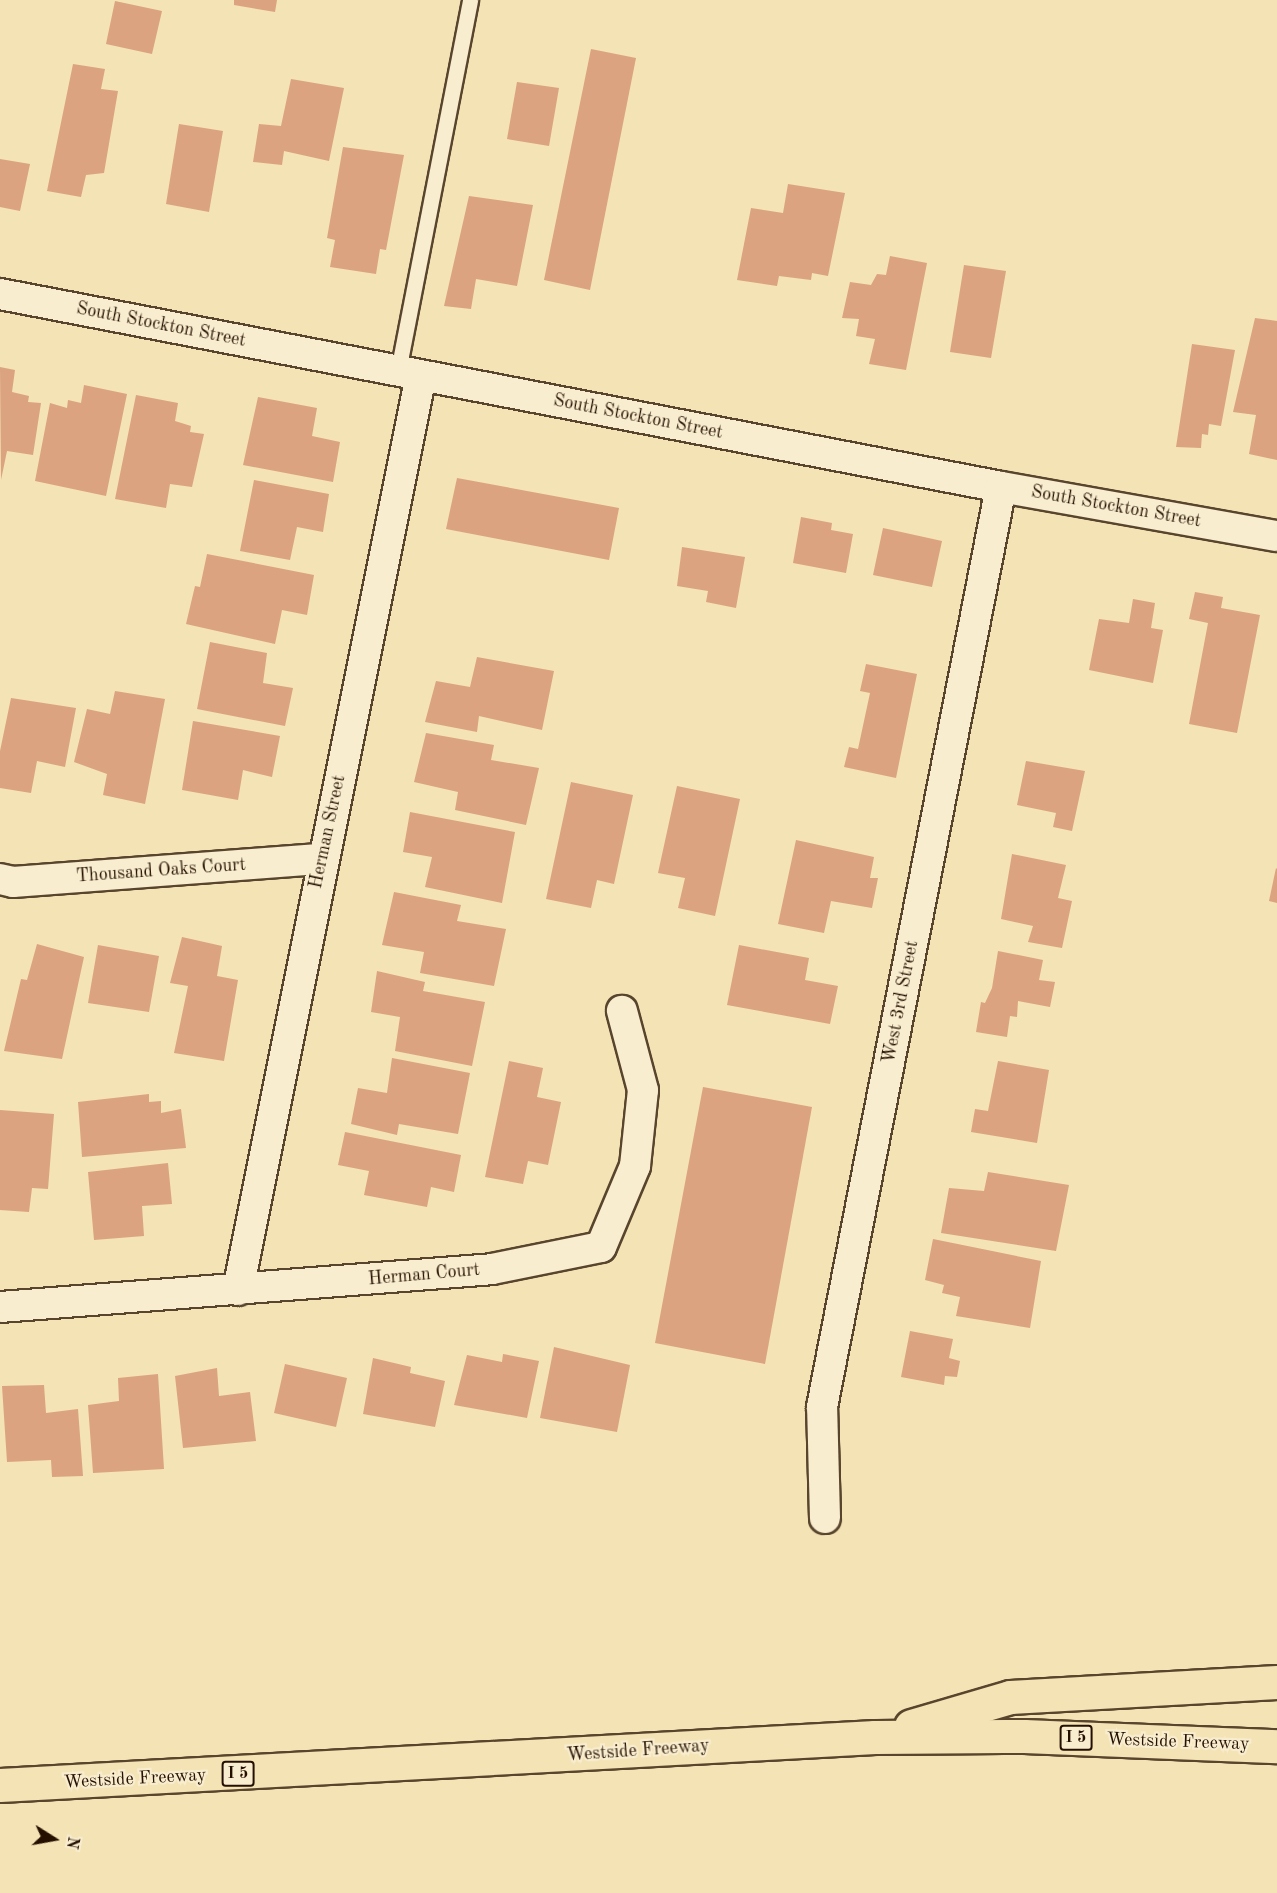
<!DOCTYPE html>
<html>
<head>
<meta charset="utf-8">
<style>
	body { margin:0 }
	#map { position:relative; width:1277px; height:1893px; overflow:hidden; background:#f4e3b5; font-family:"Old Standard TT",serif }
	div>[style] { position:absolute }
	.building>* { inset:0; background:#dba380 }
	.roads { filter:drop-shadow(2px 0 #59452d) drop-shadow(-2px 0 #59452d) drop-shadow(0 2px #59452d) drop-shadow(0 -2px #59452d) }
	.lane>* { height:15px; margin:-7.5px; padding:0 7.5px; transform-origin:7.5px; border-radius:7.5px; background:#f8edcf }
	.street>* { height:30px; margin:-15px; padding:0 15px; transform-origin:15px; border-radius:15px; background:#f8edcf }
	.highway>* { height:33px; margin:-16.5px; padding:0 16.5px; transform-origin:16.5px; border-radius:16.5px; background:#f4e3b5 }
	span { translate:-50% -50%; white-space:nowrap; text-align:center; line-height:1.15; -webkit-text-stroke:4.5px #f8edcf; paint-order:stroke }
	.shield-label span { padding:2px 4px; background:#f8edcf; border:2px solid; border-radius:4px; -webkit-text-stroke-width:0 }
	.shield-label { font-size:16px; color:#251000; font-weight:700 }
	.street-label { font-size:18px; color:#251000 }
	.north { position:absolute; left:24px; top:1809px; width:60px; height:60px; -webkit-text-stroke:4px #f8edcf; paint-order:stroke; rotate:101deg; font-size:16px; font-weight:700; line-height:24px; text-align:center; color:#251000 }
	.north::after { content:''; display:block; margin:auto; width:21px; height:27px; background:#251000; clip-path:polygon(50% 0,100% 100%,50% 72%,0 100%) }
</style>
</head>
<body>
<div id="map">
	<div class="building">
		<i style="clip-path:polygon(234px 0,277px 0,275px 12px,234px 5px)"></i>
		<i style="clip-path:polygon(115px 1px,162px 11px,152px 54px,106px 44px)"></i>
		<i style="clip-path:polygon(591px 49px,636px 58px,590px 290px,544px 280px)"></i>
		<i style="clip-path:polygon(73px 64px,105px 69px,101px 89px,118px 91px,104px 173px,86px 175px,81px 197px,47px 191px)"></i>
		<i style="clip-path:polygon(291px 79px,344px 88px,329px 161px,284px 151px,282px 165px,253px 162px,259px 124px,281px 126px)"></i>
		<i style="clip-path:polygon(517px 82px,559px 88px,549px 146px,507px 139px)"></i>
		<i style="clip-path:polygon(179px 124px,223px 131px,209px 212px,166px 204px)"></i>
		<i style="clip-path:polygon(343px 147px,404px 155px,386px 250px,380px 249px,376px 274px,330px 267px,335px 240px,327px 238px)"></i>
		<i style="clip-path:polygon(0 159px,30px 164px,20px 211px,0 207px)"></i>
		<i style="clip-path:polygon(788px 184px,845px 193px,828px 276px,812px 273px,811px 280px,779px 276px,777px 286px,737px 280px,751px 208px,783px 213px)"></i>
		<i style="clip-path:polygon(469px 196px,533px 205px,517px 286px,476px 279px,471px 309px,444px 306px)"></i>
		<i style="clip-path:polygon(890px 256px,927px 263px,906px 370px,869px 364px,875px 339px,856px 336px,859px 319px,842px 318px,850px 282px,871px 285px,877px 274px,886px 275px)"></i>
		<i style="clip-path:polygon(964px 265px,1006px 271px,991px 358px,950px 352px)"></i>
		<i style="clip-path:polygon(1255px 318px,1277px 321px,1277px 460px,1249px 454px,1256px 415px,1233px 412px)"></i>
		<i style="clip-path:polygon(1192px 344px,1235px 350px,1221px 426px,1209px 424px,1208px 435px,1202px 434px,1201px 448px,1176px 447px)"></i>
		<i style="clip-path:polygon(0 367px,15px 370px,12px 392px,29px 396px,28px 402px,41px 403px,33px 455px,7px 451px,1px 480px)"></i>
		<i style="clip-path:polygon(84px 385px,127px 394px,106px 496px,35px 481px,50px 403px,67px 408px,68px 400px,81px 403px)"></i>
		<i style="clip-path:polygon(136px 395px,178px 403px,175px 421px,191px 426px,190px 432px,204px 434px,192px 487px,170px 484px,166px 508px,115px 499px)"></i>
		<i style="clip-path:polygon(258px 397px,317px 408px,312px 436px,340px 442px,333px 482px,243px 465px)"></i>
		<i style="clip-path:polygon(457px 478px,619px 508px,609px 560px,446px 529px)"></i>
		<i style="clip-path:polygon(254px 480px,329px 494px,323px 532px,297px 527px,290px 560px,240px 551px)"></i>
		<i style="clip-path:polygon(801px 517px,832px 523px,831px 530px,853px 534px,846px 573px,793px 563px)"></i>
		<i style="clip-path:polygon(883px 528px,942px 541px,932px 587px,873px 575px)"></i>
		<i style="clip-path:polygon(682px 547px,745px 557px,736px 608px,706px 602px,708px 591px,677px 586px)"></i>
		<i style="clip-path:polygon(207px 554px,314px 575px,307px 615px,282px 610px,275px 644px,186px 624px,195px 586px,200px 587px)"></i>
		<i style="clip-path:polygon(1195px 592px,1223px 597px,1221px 608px,1260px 615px,1237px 733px,1189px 724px,1208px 623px,1189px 619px)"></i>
		<i style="clip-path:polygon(1133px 599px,1155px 603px,1151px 628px,1163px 630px,1153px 683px,1089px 670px,1099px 619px,1129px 623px)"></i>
		<i style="clip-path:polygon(210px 642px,267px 653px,263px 683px,293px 688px,285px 726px,197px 709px)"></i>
		<i style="clip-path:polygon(477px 657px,554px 671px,542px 730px,479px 716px,477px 732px,425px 722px,436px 681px,470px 687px)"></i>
		<i style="clip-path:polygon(866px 664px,917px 674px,896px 778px,844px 767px,849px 747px,858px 749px,870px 693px,860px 691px)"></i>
		<i style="clip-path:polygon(115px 691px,165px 699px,145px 804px,103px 795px,107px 774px,74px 762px,87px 709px,110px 714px)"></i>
		<i style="clip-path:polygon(11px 698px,76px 708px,65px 767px,37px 761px,31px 793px,0 788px,0 751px)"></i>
		<i style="clip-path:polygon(193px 721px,280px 736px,272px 777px,243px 770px,238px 800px,182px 790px)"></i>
		<i style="clip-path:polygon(426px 733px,494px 745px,491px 760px,539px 768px,526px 825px,455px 810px,458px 792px,414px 782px)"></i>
		<i style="clip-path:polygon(1026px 761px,1085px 771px,1072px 831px,1053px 827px,1056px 813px,1017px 805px)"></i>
		<i style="clip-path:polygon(571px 782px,633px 795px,614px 884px,597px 880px,591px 908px,546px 899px)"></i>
		<i style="clip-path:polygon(677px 786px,740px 799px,715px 916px,678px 908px,685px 878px,658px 873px)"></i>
		<i style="clip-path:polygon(410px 812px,515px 832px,502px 903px,425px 887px,432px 857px,403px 852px)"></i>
		<i style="clip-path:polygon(796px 840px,874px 857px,870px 878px,878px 878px,872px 908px,831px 901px,824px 933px,778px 924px)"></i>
		<i style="clip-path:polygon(1012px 854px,1066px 865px,1058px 898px,1072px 901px,1062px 948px,1028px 942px,1033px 926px,1001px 919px)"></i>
		<i style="clip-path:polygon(1276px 868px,1277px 869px,1277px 903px,1269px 901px)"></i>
		<i style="clip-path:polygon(394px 892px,461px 905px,457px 921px,506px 929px,494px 986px,420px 973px,424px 952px,382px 945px)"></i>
		<i style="clip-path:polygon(182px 937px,222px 946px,217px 976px,238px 980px,224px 1061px,174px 1053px,188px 986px,170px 983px)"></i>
		<i style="clip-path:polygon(37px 944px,84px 957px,62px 1059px,4px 1051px,21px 979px,27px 980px)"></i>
		<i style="clip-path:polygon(98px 945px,159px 956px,149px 1012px,88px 1003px)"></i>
		<i style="clip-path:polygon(739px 945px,809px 958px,805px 980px,838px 986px,830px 1024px,727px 1005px)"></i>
		<i style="clip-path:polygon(998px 951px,1043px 960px,1039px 980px,1055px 982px,1050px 1007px,1018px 1001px,1017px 1017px,1010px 1016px,1007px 1037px,976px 1032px,981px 1002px,985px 1003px,992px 988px)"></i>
		<i style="clip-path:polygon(377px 971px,425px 982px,423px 991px,485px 1002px,472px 1066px,395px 1051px,400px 1017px,371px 1012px)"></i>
		<i style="clip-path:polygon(392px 1058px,470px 1073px,458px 1134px,399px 1124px,397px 1135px,351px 1124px,358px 1088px,387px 1093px)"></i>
		<i style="clip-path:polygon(509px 1061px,543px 1068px,537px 1097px,561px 1102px,548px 1165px,528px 1161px,523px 1184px,485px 1177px)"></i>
		<i style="clip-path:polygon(998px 1061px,1049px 1070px,1037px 1143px,971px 1132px,975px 1109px,988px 1111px)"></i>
		<i style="clip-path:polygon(703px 1087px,812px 1107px,765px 1364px,655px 1343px)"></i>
		<i style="clip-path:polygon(149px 1094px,149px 1102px,161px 1101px,161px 1113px,181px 1109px,186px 1148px,82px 1157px,78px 1102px)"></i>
		<i style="clip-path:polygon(0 1110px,54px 1114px,48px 1189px,32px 1188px,29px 1212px,0 1210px)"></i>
		<i style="clip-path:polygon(345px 1132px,461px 1155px,454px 1192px,431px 1187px,427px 1207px,364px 1195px,369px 1171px,338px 1165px)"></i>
		<i style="clip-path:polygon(168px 1163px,172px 1204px,142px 1206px,144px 1236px,94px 1240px,88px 1172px)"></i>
		<i style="clip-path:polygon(988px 1172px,1069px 1185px,1056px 1251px,941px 1233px,949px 1188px,984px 1191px)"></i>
		<i style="clip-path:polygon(933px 1239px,1041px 1261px,1030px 1328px,956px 1316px,960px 1297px,942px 1293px,944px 1285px,925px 1280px)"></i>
		<i style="clip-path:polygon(910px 1331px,953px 1339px,949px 1358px,960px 1361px,957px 1377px,945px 1376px,944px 1385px,901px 1377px)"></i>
		<i style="clip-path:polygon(554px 1347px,630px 1365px,617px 1432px,540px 1418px)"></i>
		<i style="clip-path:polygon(503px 1354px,539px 1361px,527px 1418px,454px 1405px,467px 1355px,502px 1362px)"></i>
		<i style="clip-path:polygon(373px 1358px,411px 1367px,410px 1373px,445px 1381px,435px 1427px,363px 1414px)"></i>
		<i style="clip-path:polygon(285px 1364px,347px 1378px,336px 1427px,274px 1413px)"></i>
		<i style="clip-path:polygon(217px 1368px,219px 1396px,250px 1392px,256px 1441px,183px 1448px,175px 1376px)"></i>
		<i style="clip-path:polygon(158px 1374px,164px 1469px,93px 1473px,88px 1405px,119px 1401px,118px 1378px)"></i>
		<i style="clip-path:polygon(44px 1385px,46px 1413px,78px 1409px,83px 1476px,52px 1477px,51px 1460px,7px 1462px,2px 1386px)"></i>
	</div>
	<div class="roads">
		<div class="lane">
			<i style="left:398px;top:371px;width:378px;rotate:-79deg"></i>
		</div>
		<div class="street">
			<i style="left:0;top:294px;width:1019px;rotate:10.91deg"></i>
			<i style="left:1001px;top:487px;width:280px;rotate:10.1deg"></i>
			<i style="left:0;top:879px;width:13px;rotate:13deg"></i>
			<i style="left:13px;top:882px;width:310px;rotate:-4.3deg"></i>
			<i style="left:238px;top:1290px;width:933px;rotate:-78.69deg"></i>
			<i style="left:0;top:1307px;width:493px;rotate:-4.4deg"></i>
			<i style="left:492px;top:1269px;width:111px;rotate:-11.4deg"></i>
			<i style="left:601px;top:1247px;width:88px;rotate:-67.2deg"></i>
			<i style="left:635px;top:1166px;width:76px;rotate:-84deg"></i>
			<i style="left:643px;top:1090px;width:82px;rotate:-104.9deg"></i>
			<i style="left:825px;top:1518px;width:111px;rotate:-91.5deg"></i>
			<i style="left:822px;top:1407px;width:937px;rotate:-78.99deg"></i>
		</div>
		<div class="highway">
			<i style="left:911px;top:1726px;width:103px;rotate:-16.3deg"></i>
			<i style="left:1010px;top:1697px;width:267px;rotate:-3.2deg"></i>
			<i style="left:0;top:1785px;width:876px;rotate:-3.14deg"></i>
			<i style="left:875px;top:1737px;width:149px;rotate:-0.4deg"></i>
			<i style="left:1024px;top:1736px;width:253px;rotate:2.3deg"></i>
		</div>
	</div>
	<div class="shield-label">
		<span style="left:1076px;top:1738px">I 5</span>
		<span style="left:238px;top:1774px">I 5</span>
	</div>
	<div class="street-label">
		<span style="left:161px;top:325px;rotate:11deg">South Stockton Street</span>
		<span style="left:638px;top:417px;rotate:11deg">South Stockton Street</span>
		<span style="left:1116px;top:507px;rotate:10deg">South Stockton Street</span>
		<span style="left:328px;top:832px;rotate:-78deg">Herman Street</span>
		<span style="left:161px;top:871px;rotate:-4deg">Thousand Oaks Court</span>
		<span style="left:901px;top:1002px;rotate:-79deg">West 3rd Street</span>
		<span style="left:424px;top:1275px;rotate:-5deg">Herman Court</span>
		<span style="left:1178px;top:1742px;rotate:2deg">Westside Freeway</span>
		<span style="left:638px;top:1751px;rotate:-4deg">Westside Freeway</span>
		<span style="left:135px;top:1779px;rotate:-3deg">Westside Freeway</span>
	</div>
	<div class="north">N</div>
</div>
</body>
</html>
